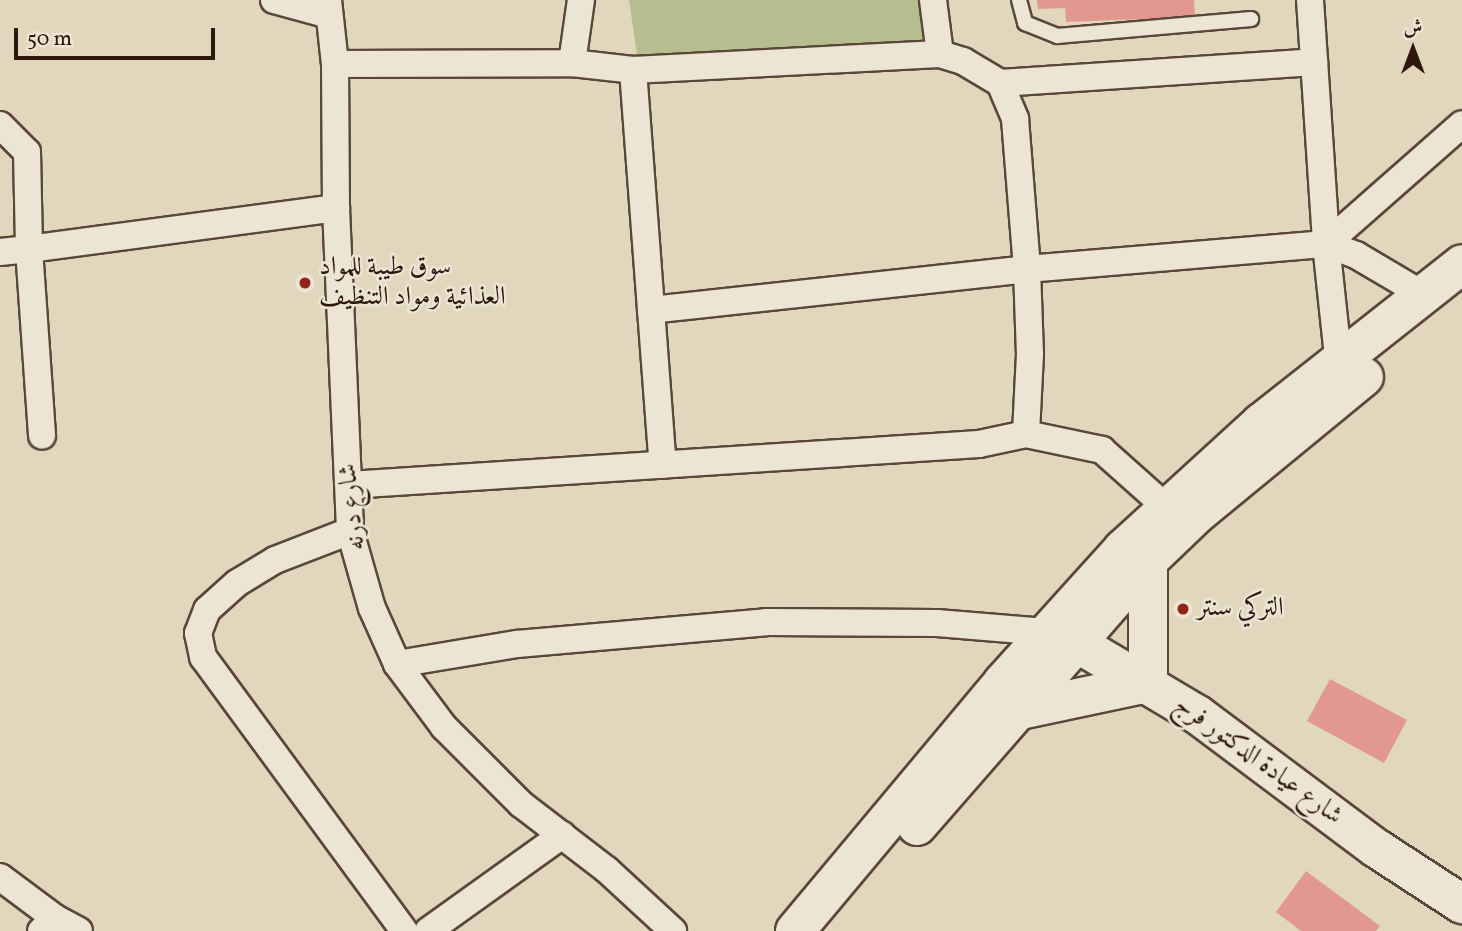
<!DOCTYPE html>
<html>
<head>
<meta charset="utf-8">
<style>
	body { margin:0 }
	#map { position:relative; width:1462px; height:931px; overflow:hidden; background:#e1d7bd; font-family:Vollkorn,Amiri,serif }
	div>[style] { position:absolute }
	.green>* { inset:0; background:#b6bd8f }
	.building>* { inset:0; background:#e2988f }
	.roads { filter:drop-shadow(2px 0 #5b4739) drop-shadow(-2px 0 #5b4739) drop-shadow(0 2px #5b4739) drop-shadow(0 -2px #5b4739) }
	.lane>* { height:14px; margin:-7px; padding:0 7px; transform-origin:7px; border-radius:7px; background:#ece5d4 }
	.street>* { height:26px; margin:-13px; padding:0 13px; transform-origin:13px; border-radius:13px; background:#ece5d4 }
	.secondary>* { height:38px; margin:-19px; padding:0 19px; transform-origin:19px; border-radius:19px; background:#ece5d4 }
	.dots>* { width:19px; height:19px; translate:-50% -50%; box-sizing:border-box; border:4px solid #ece5d4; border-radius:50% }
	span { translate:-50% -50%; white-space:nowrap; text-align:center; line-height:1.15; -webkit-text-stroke:5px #ece5d4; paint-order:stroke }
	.poi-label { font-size:26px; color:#2e170d }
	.left { translate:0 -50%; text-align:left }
	.street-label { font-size:26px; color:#2e170d }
	.north { position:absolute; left:1378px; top:14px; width:70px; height:70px; -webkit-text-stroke:5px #ece5d4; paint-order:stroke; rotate:0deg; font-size:19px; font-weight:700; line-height:28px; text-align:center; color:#2e170d }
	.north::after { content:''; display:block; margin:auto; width:24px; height:32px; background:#2e170d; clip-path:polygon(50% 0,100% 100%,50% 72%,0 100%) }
	.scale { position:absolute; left:14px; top:28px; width:201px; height:32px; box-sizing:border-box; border:4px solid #2e170d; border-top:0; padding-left:9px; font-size:21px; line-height:24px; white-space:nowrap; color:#2e170d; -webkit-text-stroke:5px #ece5d4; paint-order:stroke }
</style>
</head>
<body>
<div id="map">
	<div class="green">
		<i style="clip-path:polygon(629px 0,922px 0,929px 46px,638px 61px)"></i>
	</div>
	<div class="building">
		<i style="clip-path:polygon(1037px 0,1194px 0,1195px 17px,1066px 22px,1065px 8px,1038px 9px)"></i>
		<i style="clip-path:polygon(1330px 679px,1407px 720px,1384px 763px,1307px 721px)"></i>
		<i style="clip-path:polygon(1306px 871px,1380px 926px,1376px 931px,1301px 931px,1276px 912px)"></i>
	</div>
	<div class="roads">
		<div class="lane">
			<i style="left:1019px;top:0;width:24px;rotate:75deg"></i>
			<i style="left:1025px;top:23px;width:35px;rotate:22deg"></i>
			<i style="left:1057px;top:36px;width:195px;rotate:-5deg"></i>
		</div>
		<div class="street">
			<i style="left:274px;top:0;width:57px;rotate:15.3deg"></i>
			<i style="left:328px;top:0;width:64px;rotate:83.8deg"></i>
			<i style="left:335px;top:64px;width:144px;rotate:89.6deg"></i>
			<i style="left:336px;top:208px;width:323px;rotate:87.5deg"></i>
			<i style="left:350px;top:531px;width:80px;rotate:74.1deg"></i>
			<i style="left:372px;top:608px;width:61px;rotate:65.9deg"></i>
			<i style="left:397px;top:664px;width:79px;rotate:53.3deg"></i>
			<i style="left:444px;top:727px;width:109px;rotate:45deg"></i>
			<i style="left:521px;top:804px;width:108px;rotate:37.5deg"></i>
			<i style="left:607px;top:870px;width:90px;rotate:42.7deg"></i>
			<i style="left:933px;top:0;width:54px;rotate:82.6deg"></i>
			<i style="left:1310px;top:0;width:245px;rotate:86.2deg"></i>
			<i style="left:1326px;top:244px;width:132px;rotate:83.9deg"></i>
			<i style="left:572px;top:63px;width:64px;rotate:-81.9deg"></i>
			<i style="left:335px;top:64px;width:237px;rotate:-0.2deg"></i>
			<i style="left:572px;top:63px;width:61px;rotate:6.5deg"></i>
			<i style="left:633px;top:70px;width:307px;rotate:-3deg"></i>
			<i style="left:940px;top:54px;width:24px;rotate:17deg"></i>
			<i style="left:963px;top:61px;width:43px;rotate:30.7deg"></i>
			<i style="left:1000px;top:83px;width:315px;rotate:-3.8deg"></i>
			<i style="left:633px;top:70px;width:396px;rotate:85.7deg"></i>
			<i style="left:1000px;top:83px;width:39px;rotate:67deg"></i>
			<i style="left:1015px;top:119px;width:150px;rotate:85.4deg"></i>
			<i style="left:1027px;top:269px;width:85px;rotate:88deg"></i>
			<i style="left:1030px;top:354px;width:80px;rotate:92.9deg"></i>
			<i style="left:0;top:125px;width:38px;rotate:45deg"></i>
			<i style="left:27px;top:152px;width:97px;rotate:88.8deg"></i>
			<i style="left:29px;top:249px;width:310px;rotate:-7.6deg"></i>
			<i style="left:1326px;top:244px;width:181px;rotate:-41.4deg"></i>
			<i style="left:0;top:252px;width:29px;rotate:-6deg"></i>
			<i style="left:29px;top:249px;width:187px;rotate:86deg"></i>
			<i style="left:651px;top:310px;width:378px;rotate:-6.2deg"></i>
			<i style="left:1027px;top:269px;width:300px;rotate:-4.8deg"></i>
			<i style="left:1326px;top:244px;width:32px;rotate:20deg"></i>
			<i style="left:1356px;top:255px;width:79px;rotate:30.5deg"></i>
			<i style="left:349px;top:485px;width:631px;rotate:-3.72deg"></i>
			<i style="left:979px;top:444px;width:48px;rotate:-12deg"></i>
			<i style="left:1026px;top:434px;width:78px;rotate:11.9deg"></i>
			<i style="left:1102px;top:450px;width:86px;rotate:41.7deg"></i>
			<i style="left:350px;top:531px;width:80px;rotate:158.9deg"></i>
			<i style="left:275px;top:560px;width:44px;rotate:148.8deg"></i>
			<i style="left:237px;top:583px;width:40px;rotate:138deg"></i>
			<i style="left:207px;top:610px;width:25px;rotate:111deg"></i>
			<i style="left:198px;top:633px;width:25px;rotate:78deg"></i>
			<i style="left:203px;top:657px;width:340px;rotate:53.7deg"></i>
			<i style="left:397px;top:664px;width:122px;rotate:-9.5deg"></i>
			<i style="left:517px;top:644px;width:250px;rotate:-5deg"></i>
			<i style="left:766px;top:622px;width:171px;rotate:0.3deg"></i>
			<i style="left:937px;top:623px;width:109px;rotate:4.7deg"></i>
			<i style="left:0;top:877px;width:69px;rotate:36.7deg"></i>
			<i style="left:55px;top:918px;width:19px;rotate:137deg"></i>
			<i style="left:55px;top:918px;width:27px;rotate:28deg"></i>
			<i style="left:428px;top:931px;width:165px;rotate:-35.6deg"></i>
		</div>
		<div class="secondary">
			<i style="left:1053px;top:635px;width:23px;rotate:18deg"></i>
			<i style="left:1075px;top:642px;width:143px;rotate:30.7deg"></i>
			<i style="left:1198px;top:715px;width:222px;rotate:36.8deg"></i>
			<i style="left:1376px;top:848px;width:103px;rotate:33.1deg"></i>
			<i style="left:1016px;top:711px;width:135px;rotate:-12deg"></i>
			<i style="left:1148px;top:683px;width:122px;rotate:-90deg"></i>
			<i style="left:917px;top:826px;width:352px;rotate:-48.9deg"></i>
			<i style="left:1148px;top:561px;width:68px;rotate:-43.8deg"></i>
			<i style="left:1197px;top:514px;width:216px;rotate:-39.4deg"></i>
			<i style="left:795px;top:931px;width:324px;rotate:-50.1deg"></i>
			<i style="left:1003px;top:682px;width:179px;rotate:-47.9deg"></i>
			<i style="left:1123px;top:549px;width:187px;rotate:-42.4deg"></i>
			<i style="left:1261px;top:423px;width:256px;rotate:-38.3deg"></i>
		</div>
	</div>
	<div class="dots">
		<i style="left:305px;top:283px;background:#8f2418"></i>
		<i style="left:1183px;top:609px;background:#8f2418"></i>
	</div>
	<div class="poi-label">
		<span class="left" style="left:319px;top:283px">سوق طيبة للمواد<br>العذائية ومواد التنظيف</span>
		<span class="left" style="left:1197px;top:609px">التركي سنتر</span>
	</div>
	<div class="street-label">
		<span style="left:353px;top:507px;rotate:-96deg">شارع درنه</span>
		<span style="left:1258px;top:761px;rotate:36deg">شارع عيادة الدكتور فرج</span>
	</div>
	<div class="north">ش</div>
	<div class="scale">50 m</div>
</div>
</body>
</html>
